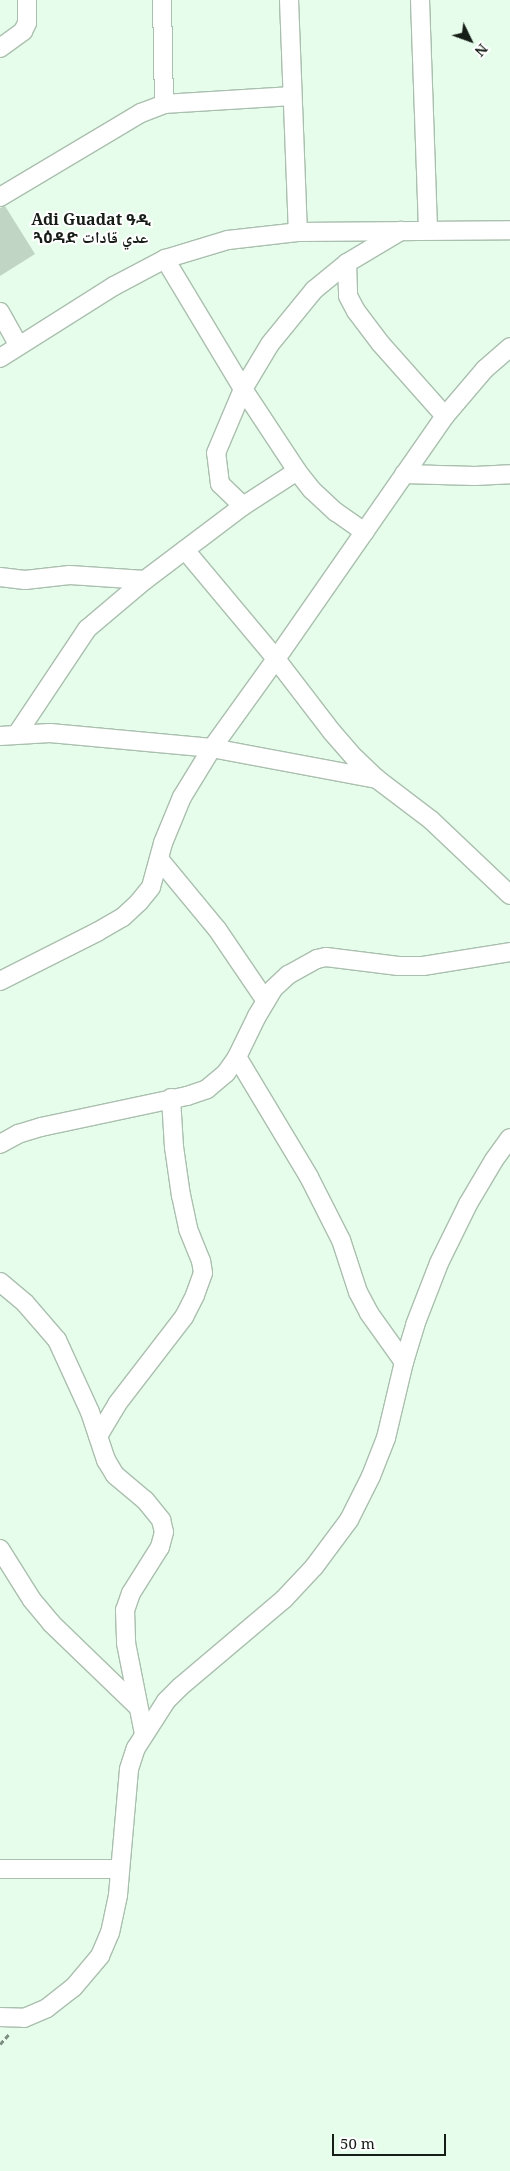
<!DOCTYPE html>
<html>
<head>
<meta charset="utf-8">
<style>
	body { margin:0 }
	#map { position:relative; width:510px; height:2171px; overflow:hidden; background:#e7fdeb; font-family:"Noto Serif","Noto Naskh Arabic","Noto Sans Ethiopic",serif }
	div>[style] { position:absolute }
	.building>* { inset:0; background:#c0d5c4 }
	.path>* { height:2.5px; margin-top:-1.25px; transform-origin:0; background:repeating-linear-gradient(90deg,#7e8d81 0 5px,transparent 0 7.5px) }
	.roads { filter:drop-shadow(1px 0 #aabfae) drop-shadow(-1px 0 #aabfae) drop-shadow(0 1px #aabfae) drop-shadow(0 -1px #aabfae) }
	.street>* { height:18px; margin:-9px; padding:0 9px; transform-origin:9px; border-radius:9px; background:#fff }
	span { translate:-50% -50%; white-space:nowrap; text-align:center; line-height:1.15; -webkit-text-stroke:4px #fff; paint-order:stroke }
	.quarter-label { font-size:16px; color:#151d16; font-weight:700 }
	.north { position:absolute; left:445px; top:15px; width:50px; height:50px; -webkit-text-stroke:4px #fff; paint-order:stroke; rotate:132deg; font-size:14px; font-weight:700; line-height:20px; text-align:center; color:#151d16 }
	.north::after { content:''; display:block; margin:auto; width:18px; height:22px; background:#151d16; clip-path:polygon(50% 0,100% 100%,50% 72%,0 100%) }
	.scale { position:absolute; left:332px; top:2134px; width:114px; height:22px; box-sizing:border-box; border:2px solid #151d16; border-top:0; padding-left:6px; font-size:15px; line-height:18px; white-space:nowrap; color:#151d16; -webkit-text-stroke:4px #fff; paint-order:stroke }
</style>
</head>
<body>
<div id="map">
	<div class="building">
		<i style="clip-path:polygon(5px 206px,35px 254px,0 276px,0 208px)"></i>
	</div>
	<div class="path">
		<i style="left:0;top:2044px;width:13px;rotate:-48deg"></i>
	</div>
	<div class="roads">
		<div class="street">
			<i style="left:162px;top:0;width:104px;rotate:88.9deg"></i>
			<i style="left:289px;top:0;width:232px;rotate:87.8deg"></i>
			<i style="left:420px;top:0;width:230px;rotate:88deg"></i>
			<i style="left:0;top:48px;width:29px;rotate:-36deg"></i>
			<i style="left:23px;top:31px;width:9px;rotate:-63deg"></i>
			<i style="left:27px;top:23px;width:23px;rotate:-90deg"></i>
			<i style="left:0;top:197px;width:164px;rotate:-30.8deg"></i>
			<i style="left:141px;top:113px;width:25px;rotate:-21deg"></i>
			<i style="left:164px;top:104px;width:128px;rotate:-3.6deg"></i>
			<i style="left:165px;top:259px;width:152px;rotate:59deg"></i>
			<i style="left:243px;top:389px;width:98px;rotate:56.6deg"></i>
			<i style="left:297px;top:471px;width:24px;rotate:52deg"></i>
			<i style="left:312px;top:490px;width:33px;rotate:43deg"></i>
			<i style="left:336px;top:512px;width:35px;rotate:35deg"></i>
			<i style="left:347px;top:263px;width:33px;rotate:88deg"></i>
			<i style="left:348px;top:296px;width:17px;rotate:62deg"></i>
			<i style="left:356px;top:311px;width:41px;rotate:52.9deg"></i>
			<i style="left:381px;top:344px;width:96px;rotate:48.4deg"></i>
			<i style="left:0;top:312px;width:38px;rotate:61deg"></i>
			<i style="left:0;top:358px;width:135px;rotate:-32.3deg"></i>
			<i style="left:114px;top:286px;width:58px;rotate:-27.9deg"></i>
			<i style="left:165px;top:259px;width:66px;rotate:-16.8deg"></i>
			<i style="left:228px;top:240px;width:70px;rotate:-6.5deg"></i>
			<i style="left:298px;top:232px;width:212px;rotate:-0.5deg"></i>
			<i style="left:404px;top:474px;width:71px;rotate:1.6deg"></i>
			<i style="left:475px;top:476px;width:35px;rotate:-3deg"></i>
			<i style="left:243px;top:506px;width:32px;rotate:-136deg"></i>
			<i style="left:220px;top:484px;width:31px;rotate:-97deg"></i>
			<i style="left:216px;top:453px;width:69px;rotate:-67.1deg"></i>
			<i style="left:243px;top:389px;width:52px;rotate:-59deg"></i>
			<i style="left:270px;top:344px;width:70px;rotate:-50.8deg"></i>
			<i style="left:314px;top:290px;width:43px;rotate:-39.3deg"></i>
			<i style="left:347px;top:263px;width:63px;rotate:-30.7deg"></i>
			<i style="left:185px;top:550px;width:142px;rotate:50.1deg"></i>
			<i style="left:276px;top:659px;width:92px;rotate:52.5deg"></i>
			<i style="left:332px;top:732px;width:35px;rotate:49deg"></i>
			<i style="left:355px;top:758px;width:30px;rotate:44deg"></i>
			<i style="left:377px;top:779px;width:68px;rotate:37.2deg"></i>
			<i style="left:431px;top:820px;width:109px;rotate:43.5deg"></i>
			<i style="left:0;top:577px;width:25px;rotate:7deg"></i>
			<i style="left:25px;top:580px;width:45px;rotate:-6.3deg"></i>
			<i style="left:70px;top:575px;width:75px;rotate:3.8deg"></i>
			<i style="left:17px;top:734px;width:126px;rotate:-56.3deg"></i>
			<i style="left:87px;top:629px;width:76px;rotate:-40.2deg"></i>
			<i style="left:145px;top:580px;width:123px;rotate:-37.1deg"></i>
			<i style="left:243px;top:506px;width:64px;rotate:-32.9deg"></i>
			<i style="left:0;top:736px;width:50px;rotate:-3.4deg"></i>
			<i style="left:50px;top:733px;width:163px;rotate:5.3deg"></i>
			<i style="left:212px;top:748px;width:168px;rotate:10.6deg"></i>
			<i style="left:159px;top:859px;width:91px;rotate:50.4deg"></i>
			<i style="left:217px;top:929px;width:87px;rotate:55.8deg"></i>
			<i style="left:0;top:981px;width:109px;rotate:-26.8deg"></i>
			<i style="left:97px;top:932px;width:30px;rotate:-30deg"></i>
			<i style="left:123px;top:917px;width:22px;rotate:-43deg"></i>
			<i style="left:139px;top:902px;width:19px;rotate:-51deg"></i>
			<i style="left:151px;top:887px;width:46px;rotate:-74.7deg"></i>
			<i style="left:163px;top:843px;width:50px;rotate:-67.6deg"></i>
			<i style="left:182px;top:797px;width:57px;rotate:-58.5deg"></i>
			<i style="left:212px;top:748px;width:110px;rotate:-54.3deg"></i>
			<i style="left:276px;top:659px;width:296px;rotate:-55.2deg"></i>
			<i style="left:445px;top:416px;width:62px;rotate:-49.6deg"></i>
			<i style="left:485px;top:369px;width:33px;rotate:-41deg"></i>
			<i style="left:237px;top:1057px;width:140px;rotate:59deg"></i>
			<i style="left:309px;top:1177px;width:71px;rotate:63.1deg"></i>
			<i style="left:341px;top:1240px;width:55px;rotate:71.9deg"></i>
			<i style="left:358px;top:1292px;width:24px;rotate:62deg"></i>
			<i style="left:369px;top:1313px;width:60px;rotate:54.5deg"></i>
			<i style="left:0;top:1144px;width:21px;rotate:-29deg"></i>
			<i style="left:18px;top:1134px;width:24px;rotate:-17deg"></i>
			<i style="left:41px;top:1127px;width:149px;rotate:-12deg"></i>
			<i style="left:187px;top:1096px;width:21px;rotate:-19deg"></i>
			<i style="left:207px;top:1089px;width:25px;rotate:-40deg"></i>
			<i style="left:226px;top:1073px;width:19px;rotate:-55deg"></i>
			<i style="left:237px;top:1057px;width:46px;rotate:-64deg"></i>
			<i style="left:257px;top:1016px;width:31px;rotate:-59deg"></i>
			<i style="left:273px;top:989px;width:21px;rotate:-43deg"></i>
			<i style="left:288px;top:975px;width:33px;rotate:-29deg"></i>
			<i style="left:317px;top:959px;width:9px;rotate:-13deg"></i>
			<i style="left:326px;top:957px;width:73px;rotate:7.1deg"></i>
			<i style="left:398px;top:966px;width:25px"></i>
			<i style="left:423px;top:966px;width:88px;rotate:-9.1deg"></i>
			<i style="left:0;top:1282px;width:33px;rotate:40deg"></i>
			<i style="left:25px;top:1303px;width:49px;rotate:49.1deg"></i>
			<i style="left:57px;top:1340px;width:79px;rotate:65.4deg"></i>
			<i style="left:90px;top:1412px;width:51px;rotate:71.6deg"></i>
			<i style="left:106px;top:1460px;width:17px;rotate:59deg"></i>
			<i style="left:115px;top:1475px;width:39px;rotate:40deg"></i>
			<i style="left:145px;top:1500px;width:26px;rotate:51deg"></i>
			<i style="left:161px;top:1520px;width:12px;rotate:76deg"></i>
			<i style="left:164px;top:1532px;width:16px;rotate:105deg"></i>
			<i style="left:160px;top:1547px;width:54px;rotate:122.2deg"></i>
			<i style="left:131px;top:1593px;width:18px;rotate:109deg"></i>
			<i style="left:125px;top:1610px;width:33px;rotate:88deg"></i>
			<i style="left:126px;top:1643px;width:93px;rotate:78.8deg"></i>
			<i style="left:98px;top:1436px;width:37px;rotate:-59deg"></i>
			<i style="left:117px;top:1404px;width:110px;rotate:-52.4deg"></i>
			<i style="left:184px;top:1317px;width:25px;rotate:-63deg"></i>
			<i style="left:195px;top:1295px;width:23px;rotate:-70deg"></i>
			<i style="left:203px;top:1273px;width:12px;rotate:-99deg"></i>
			<i style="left:201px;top:1261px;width:35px;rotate:-112deg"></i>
			<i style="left:188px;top:1228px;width:33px;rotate:-102deg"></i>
			<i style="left:181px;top:1196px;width:49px;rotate:-98.1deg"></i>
			<i style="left:174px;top:1147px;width:49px;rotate:-93.5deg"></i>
			<i style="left:0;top:1549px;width:60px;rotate:57.9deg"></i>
			<i style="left:32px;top:1600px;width:30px;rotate:50deg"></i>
			<i style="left:51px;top:1623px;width:120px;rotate:44deg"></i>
			<i style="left:0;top:1869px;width:120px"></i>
			<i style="left:0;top:2017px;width:24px;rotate:2deg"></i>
			<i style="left:24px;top:2018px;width:25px;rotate:-23deg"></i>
			<i style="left:47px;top:2008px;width:33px;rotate:-38deg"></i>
			<i style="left:73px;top:1988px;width:42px;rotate:-49.8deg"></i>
			<i style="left:100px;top:1956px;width:25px;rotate:-67deg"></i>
			<i style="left:110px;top:1933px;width:39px;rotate:-78deg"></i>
			<i style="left:118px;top:1895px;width:126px;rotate:-85deg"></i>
			<i style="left:129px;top:1769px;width:22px;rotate:-72deg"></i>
			<i style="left:136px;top:1748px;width:56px;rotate:-57.4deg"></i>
			<i style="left:166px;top:1701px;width:20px;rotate:-45deg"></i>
			<i style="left:180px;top:1687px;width:136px;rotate:-40.2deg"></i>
			<i style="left:284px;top:1599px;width:44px;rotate:-46.8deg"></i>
			<i style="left:314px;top:1567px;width:59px;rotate:-53.3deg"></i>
			<i style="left:349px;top:1520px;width:49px;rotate:-63.4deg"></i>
			<i style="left:371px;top:1476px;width:41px;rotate:-68.5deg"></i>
			<i style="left:386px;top:1438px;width:78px;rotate:-76.7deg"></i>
			<i style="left:404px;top:1362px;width:39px;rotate:-73deg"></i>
			<i style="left:415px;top:1325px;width:66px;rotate:-68.8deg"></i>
			<i style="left:439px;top:1263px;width:66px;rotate:-63.8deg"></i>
			<i style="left:468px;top:1204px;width:51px;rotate:-59.4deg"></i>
			<i style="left:494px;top:1160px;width:27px;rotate:-54deg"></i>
		</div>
	</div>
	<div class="quarter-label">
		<span style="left:91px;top:228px">Adi Guadat ዓዲ<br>ጓዕዳድ عدي قادات</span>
	</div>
	<div class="north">N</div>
	<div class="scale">50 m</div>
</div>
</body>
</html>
